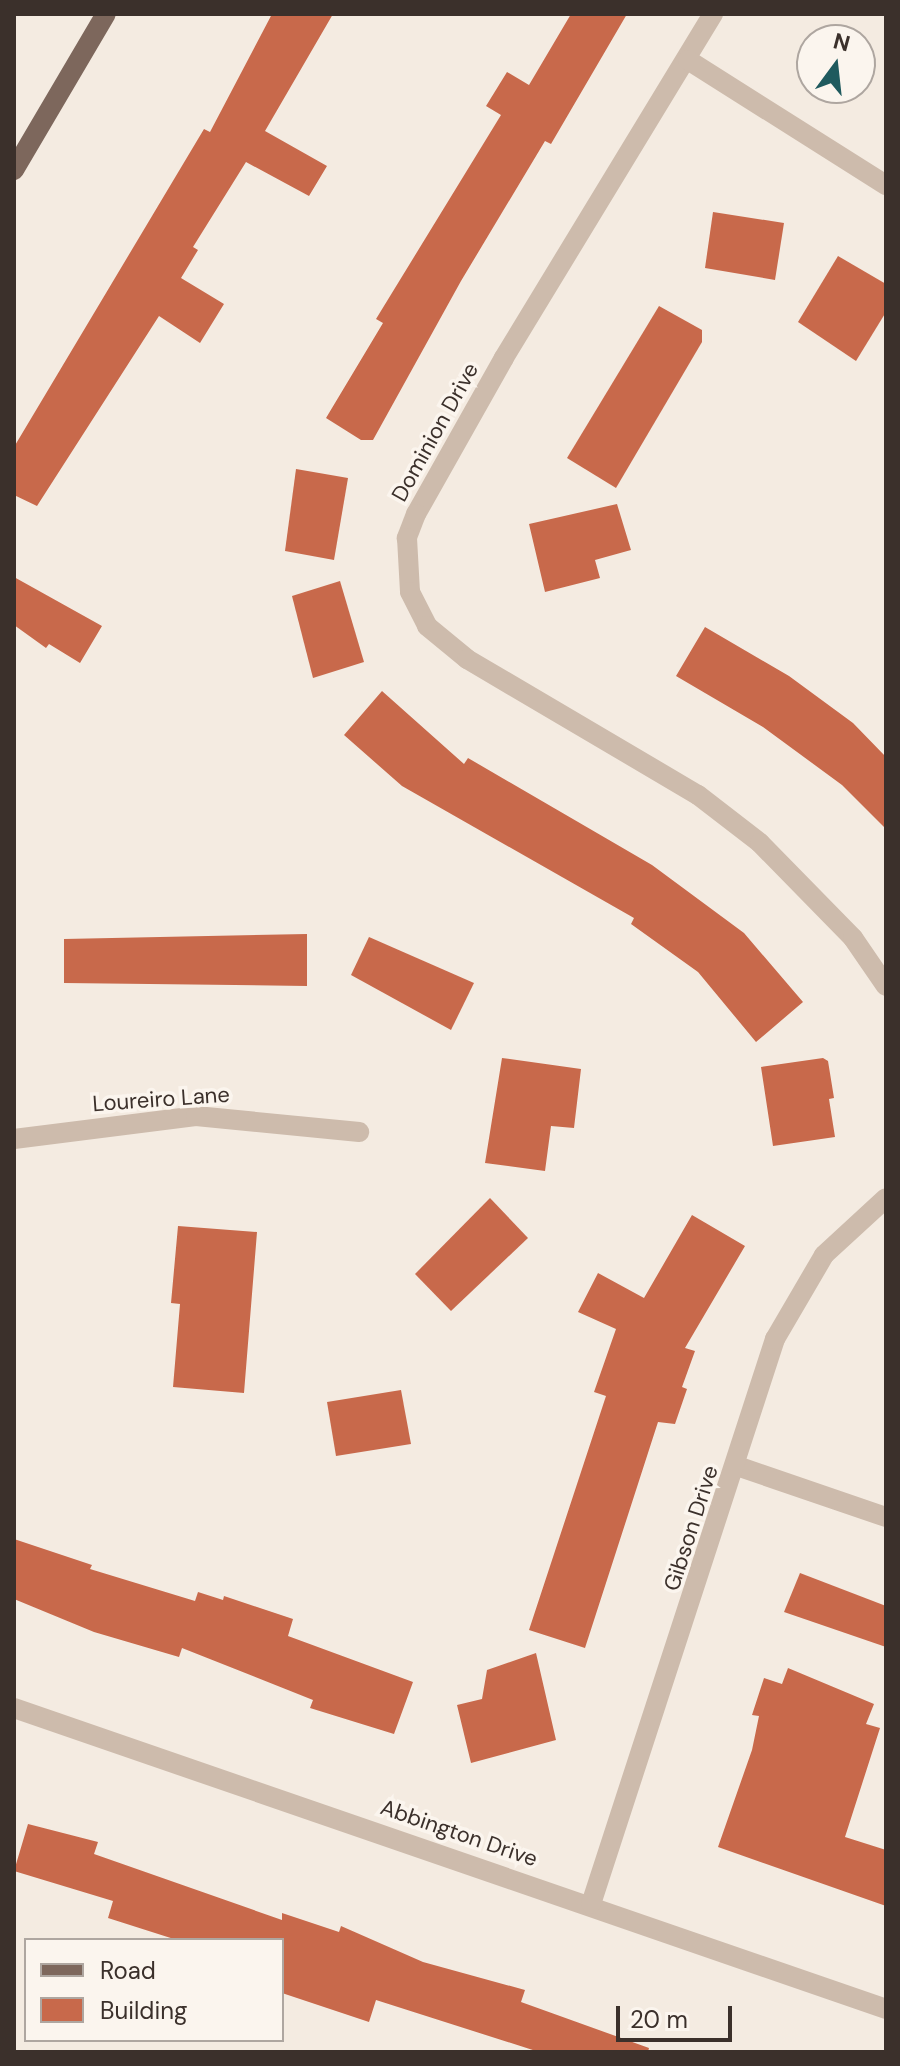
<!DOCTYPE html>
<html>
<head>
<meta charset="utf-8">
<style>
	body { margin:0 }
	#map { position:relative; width:900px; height:2066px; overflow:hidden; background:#f4ebe1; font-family:"DM Sans",sans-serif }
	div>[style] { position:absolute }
	.building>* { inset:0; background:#c8694b }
	.minor>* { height:20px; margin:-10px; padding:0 10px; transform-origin:10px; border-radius:10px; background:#cdbbac }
	.major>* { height:20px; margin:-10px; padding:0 10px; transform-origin:10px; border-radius:10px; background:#7d675c }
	span { translate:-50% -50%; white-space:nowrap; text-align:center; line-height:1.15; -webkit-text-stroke:7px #fbf5ee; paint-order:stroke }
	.street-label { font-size:22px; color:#3b302b }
	.frame { position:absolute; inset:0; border:16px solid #3b302b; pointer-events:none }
	.legend { position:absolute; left:24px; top:1938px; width:260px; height:104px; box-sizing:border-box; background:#fbf5ee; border:2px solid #aea6a0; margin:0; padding:10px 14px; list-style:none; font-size:24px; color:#3b302b }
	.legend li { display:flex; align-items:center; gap:16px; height:40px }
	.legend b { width:40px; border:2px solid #aea6a0 }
	.north { position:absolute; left:796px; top:24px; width:80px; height:80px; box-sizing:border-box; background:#fbf5ee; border:2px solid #aea6a0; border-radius:50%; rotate:15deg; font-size:22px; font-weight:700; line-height:32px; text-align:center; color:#3b302b }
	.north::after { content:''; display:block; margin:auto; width:28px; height:36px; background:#1f5a5e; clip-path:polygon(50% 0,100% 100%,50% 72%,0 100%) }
	.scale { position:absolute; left:616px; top:2006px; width:116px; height:36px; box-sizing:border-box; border:4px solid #3b302b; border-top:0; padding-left:10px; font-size:24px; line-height:28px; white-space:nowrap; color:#3b302b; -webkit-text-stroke:6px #fbf5ee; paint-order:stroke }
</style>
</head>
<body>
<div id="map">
	<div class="building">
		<i style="clip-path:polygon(272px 14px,333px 14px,265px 131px,327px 166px,309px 196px,246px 162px,193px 247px,198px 250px,181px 278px,224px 304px,200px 343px,159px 316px,37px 506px,14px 495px,14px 447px,204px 129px,210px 132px)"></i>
		<i style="clip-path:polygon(571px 14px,627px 14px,551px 144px,545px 141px,461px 281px,373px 440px,361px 440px,326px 418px,383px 323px,376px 319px,501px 115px,486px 106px,507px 72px,529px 85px)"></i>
		<i style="clip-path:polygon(713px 212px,784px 223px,775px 280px,705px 268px)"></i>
		<i style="clip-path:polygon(838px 256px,886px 284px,886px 312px,856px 361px,798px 322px)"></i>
		<i style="clip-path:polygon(659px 306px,702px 330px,702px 342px,616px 488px,567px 458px)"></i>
		<i style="clip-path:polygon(296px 469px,348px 478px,334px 560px,285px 551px)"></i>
		<i style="clip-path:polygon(617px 504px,631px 550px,595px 560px,600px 578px,545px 592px,529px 524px)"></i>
		<i style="clip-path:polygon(14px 577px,102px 626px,80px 663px,49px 644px,46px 648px,14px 625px)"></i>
		<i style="clip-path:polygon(340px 581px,364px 662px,313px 678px,292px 596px)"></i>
		<i style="clip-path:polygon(705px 627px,789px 676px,853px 723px,886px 757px,886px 829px,842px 785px,763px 727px,676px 676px)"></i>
		<i style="clip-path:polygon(382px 691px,464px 764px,468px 758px,652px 865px,744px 933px,803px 1002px,756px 1042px,698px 972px,631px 924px,634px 918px,402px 786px,344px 735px)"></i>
		<i style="clip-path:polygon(307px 934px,307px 986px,64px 983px,64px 939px)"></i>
		<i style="clip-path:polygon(369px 937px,474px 983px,451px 1030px,351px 975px)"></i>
		<i style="clip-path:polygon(502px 1058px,581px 1069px,574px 1128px,551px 1126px,545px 1171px,485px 1163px)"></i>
		<i style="clip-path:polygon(823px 1058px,828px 1061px,834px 1098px,829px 1099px,835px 1137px,773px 1146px,761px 1067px)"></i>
		<i style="clip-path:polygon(490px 1198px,528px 1238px,451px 1311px,415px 1274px)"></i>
		<i style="clip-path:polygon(692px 1215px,745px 1246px,685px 1348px,695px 1351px,682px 1387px,687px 1389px,675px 1424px,658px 1422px,585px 1648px,529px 1630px,606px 1396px,594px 1392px,616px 1329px,578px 1312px,598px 1273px,644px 1298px)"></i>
		<i style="clip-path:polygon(178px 1226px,257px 1232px,244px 1393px,173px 1387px,180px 1304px,171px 1303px)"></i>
		<i style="clip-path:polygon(401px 1390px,411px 1444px,336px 1456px,327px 1402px)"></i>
		<i style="clip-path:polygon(14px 1539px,92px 1565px,90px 1569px,195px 1601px,198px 1592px,223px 1600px,224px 1596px,293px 1619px,288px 1636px,413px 1682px,394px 1734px,310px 1708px,313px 1700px,182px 1648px,179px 1657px,94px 1632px,14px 1599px)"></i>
		<i style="clip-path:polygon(800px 1573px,886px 1606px,886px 1647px,784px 1612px)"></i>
		<i style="clip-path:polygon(536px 1653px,556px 1740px,471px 1763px,457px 1705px,482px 1699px,487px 1670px)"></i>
		<i style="clip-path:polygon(788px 1668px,874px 1704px,866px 1724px,880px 1728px,845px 1837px,886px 1850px,886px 1906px,718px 1847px,752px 1750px,759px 1716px,752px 1715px,764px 1678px,782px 1684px)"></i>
		<i style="clip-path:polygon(28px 1824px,98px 1842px,94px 1854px,282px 1920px,282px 1913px,339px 1932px,341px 1926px,423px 1962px,525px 1990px,521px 2002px,649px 2048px,648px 2052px,539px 2052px,376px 2000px,369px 2022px,282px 1993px,282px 1940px,177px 1940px,108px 1918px,113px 1901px,14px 1871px)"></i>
	</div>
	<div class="minor">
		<i style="left:713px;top:14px;width:403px;rotate:121.3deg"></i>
		<i style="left:504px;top:358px;width:179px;rotate:119.4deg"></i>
		<i style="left:416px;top:514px;width:26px;rotate:111deg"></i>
		<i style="left:407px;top:538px;width:54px;rotate:86.8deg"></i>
		<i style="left:410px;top:592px;width:38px;rotate:63deg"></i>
		<i style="left:427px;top:626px;width:52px;rotate:39.5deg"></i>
		<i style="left:467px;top:659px;width:268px;rotate:30.5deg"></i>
		<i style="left:698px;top:795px;width:78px;rotate:37.7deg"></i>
		<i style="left:760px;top:843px;width:133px;rotate:45.6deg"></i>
		<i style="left:853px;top:938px;width:58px;rotate:55.5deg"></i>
		<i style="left:688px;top:60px;width:234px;rotate:32.3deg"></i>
		<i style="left:14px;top:1139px;width:183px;rotate:-7.2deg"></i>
		<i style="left:196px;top:1116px;width:164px;rotate:5.6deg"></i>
		<i style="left:737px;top:1466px;width:157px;rotate:18.9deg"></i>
		<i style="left:14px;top:1708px;width:922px;rotate:19.04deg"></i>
		<i style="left:591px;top:1904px;width:594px;rotate:-71.96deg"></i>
		<i style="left:775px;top:1339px;width:97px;rotate:-59.7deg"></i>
		<i style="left:824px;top:1255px;width:84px;rotate:-42.6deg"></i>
	</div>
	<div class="major">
		<i style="left:14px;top:170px;width:181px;rotate:-59.5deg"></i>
	</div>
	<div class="street-label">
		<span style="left:435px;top:432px;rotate:-61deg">Dominion Drive</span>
		<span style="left:161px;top:1099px;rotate:-4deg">Loureiro Lane</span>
		<span style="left:691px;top:1528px;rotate:-72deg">Gibson Drive</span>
		<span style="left:459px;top:1833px;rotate:19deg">Abbington Drive</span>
	</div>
	<div class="frame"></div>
	<ul class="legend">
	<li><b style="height:10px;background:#7d675c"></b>Road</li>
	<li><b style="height:22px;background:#c8694b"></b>Building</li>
	</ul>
	<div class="north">N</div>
	<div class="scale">20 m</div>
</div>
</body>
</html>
